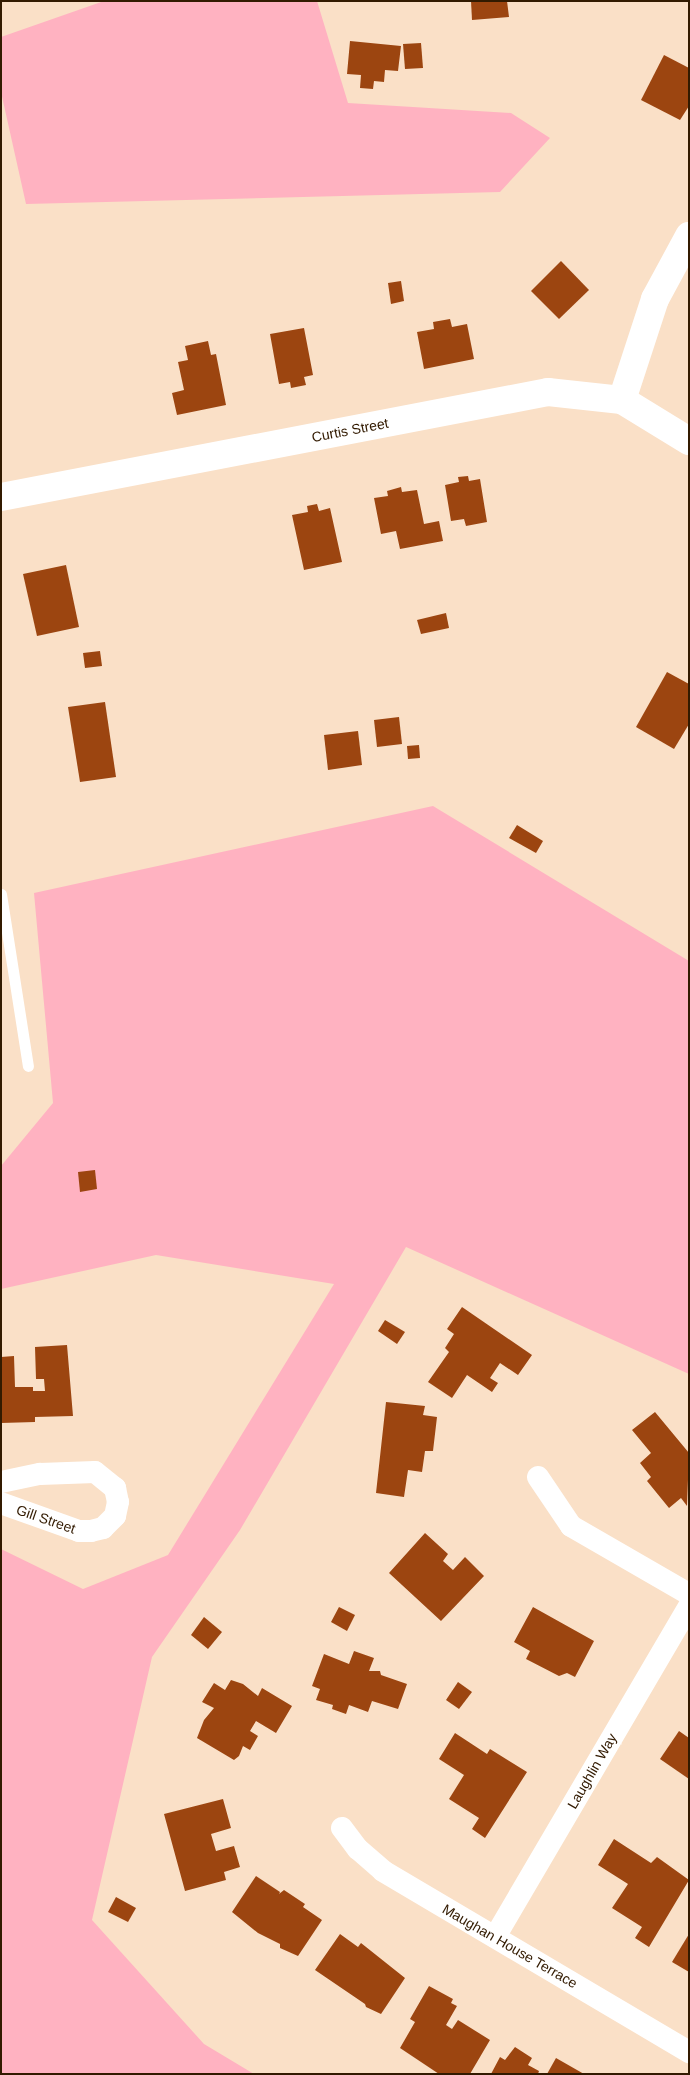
<!DOCTYPE html>
<html>
<head>
<meta charset="utf-8">
<style>
	body { margin:0 }
	#map { position:relative; width:690px; height:2075px; overflow:hidden; background:#fae0c7; font-family:Helvetica,sans-serif }
	div>[style] { position:absolute }
	.green>* { inset:0; background:#ffb2c1 }
	.building>* { inset:0; background:#9c4510 }
	.lane>* { height:11px; margin:-5.5px; padding:0 5.5px; transform-origin:5.5px; border-radius:5.5px; background:#fff }
	.street>* { height:22px; margin:-11px; padding:0 11px; transform-origin:11px; border-radius:11px; background:#fff }
	.secondary>* { height:28px; margin:-14px; padding:0 14px; transform-origin:14px; border-radius:14px; background:#fff }
	span { translate:-50% -50%; white-space:nowrap; text-align:center; line-height:1.15; -webkit-text-stroke:5px #fff; paint-order:stroke }
	.street-label { font-size:14px; color:#321a00 }
	.frame { position:absolute; inset:0; border:2px solid #321a00; pointer-events:none }
</style>
</head>
<body>
<div id="map">
	<div class="green">
		<i style="clip-path:polygon(104px 1px,317px 1px,348px 103px,511px 113px,550px 138px,500px 192px,26px 204px,1px 92px,1px 37px)"></i>
		<i style="clip-path:polygon(433px 806px,689px 961px,689px 1374px,406px 1247px,240px 1530px,152px 1657px,92px 1920px,204px 2044px,254px 2074px,1px 2074px,1px 1549px,83px 1589px,168px 1555px,334px 1284px,156px 1255px,1px 1289px,1px 1166px,53px 1103px,34px 893px)"></i>
	</div>
	<div class="building">
		<i style="clip-path:polygon(471px 1px,507px 1px,509px 17px,472px 20px)"></i>
		<i style="clip-path:polygon(350px 41px,401px 46px,398px 71px,385px 70px,384px 82px,374px 81px,373px 89px,360px 88px,361px 75px,347px 74px)"></i>
		<i style="clip-path:polygon(421px 43px,423px 68px,405px 69px,403px 44px)"></i>
		<i style="clip-path:polygon(664px 55px,689px 68px,689px 106px,680px 120px,641px 100px)"></i>
		<i style="clip-path:polygon(561px 261px,589px 290px,559px 319px,531px 291px)"></i>
		<i style="clip-path:polygon(401px 281px,404px 301px,391px 304px,388px 283px)"></i>
		<i style="clip-path:polygon(450px 319px,452px 327px,467px 324px,474px 359px,424px 369px,417px 332px,434px 329px,433px 322px)"></i>
		<i style="clip-path:polygon(304px 328px,313px 375px,304px 377px,306px 385px,291px 388px,290px 382px,279px 384px,270px 334px)"></i>
		<i style="clip-path:polygon(208px 341px,211px 355px,216px 354px,226px 405px,177px 415px,172px 393px,184px 390px,178px 362px,188px 360px,185px 346px)"></i>
		<i style="clip-path:polygon(468px 476px,469px 481px,480px 479px,487px 522px,466px 526px,464px 519px,451px 521px,445px 485px,459px 482px,458px 477px)"></i>
		<i style="clip-path:polygon(401px 487px,402px 492px,417px 490px,424px 524px,439px 521px,443px 541px,400px 549px,396px 531px,381px 534px,374px 498px,388px 496px,387px 491px)"></i>
		<i style="clip-path:polygon(317px 504px,319px 511px,330px 508px,342px 562px,304px 570px,292px 515px,308px 512px,307px 506px)"></i>
		<i style="clip-path:polygon(66px 565px,79px 627px,37px 636px,23px 574px)"></i>
		<i style="clip-path:polygon(446px 613px,449px 628px,421px 634px,417px 620px)"></i>
		<i style="clip-path:polygon(100px 651px,102px 666px,85px 668px,83px 653px)"></i>
		<i style="clip-path:polygon(667px 672px,689px 684px,689px 724px,674px 749px,636px 727px)"></i>
		<i style="clip-path:polygon(105px 702px,116px 777px,80px 782px,68px 707px)"></i>
		<i style="clip-path:polygon(399px 717px,402px 744px,377px 747px,374px 720px)"></i>
		<i style="clip-path:polygon(358px 731px,362px 765px,328px 770px,324px 735px)"></i>
		<i style="clip-path:polygon(419px 745px,420px 758px,408px 759px,407px 746px)"></i>
		<i style="clip-path:polygon(517px 825px,543px 841px,536px 853px,509px 838px)"></i>
		<i style="clip-path:polygon(95px 1170px,97px 1189px,80px 1192px,78px 1172px)"></i>
		<i style="clip-path:polygon(462px 1307px,532px 1355px,518px 1375px,500px 1363px,490px 1378px,498px 1383px,492px 1392px,467px 1375px,452px 1398px,428px 1382px,449px 1352px,445px 1348px,454px 1334px,447px 1329px)"></i>
		<i style="clip-path:polygon(385px 1320px,405px 1332px,397px 1344px,378px 1331px)"></i>
		<i style="clip-path:polygon(67px 1345px,73px 1416px,35px 1417px,35px 1422px,1px 1423px,1px 1357px,14px 1356px,15px 1387px,33px 1387px,33px 1391px,45px 1391px,44px 1379px,36px 1379px,35px 1347px)"></i>
		<i style="clip-path:polygon(386px 1402px,425px 1406px,423px 1415px,437px 1417px,433px 1451px,425px 1451px,422px 1472px,408px 1470px,404px 1497px,376px 1493px)"></i>
		<i style="clip-path:polygon(655px 1412px,689px 1453px,687px 1506px,681px 1498px,669px 1508px,647px 1481px,651px 1477px,640px 1463px,651px 1453px,632px 1430px)"></i>
		<i style="clip-path:polygon(425px 1533px,448px 1554px,443px 1561px,453px 1570px,465px 1557px,484px 1576px,441px 1621px,389px 1573px)"></i>
		<i style="clip-path:polygon(339px 1607px,355px 1615px,347px 1631px,331px 1622px)"></i>
		<i style="clip-path:polygon(533px 1607px,594px 1641px,575px 1677px,567px 1673px,559px 1676px,526px 1659px,530px 1651px,514px 1642px)"></i>
		<i style="clip-path:polygon(204px 1617px,222px 1632px,208px 1649px,191px 1635px)"></i>
		<i style="clip-path:polygon(354px 1651px,374px 1658px,369px 1671px,380px 1671px,381px 1675px,407px 1684px,398px 1709px,372px 1701px,368px 1712px,349px 1705px,346px 1714px,332px 1709px,333px 1705px,316px 1700px,320px 1689px,312px 1686px,324px 1654px,349px 1664px)"></i>
		<i style="clip-path:polygon(231px 1680px,243px 1684px,258px 1696px,262px 1688px,292px 1706px,276px 1733px,256px 1721px,250px 1731px,258px 1736px,250px 1750px,243px 1746px,239px 1756px,234px 1760px,197px 1738px,204px 1720px,214px 1708px,202px 1702px,214px 1683px,225px 1690px)"></i>
		<i style="clip-path:polygon(458px 1682px,472px 1692px,459px 1709px,446px 1700px)"></i>
		<i style="clip-path:polygon(679px 1731px,689px 1738px,689px 1779px,660px 1759px)"></i>
		<i style="clip-path:polygon(455px 1733px,487px 1754px,490px 1749px,527px 1772px,485px 1838px,472px 1829px,479px 1818px,449px 1799px,464px 1775px,439px 1759px)"></i>
		<i style="clip-path:polygon(223px 1799px,231px 1828px,211px 1834px,216px 1851px,234px 1846px,240px 1867px,224px 1872px,226px 1880px,185px 1891px,164px 1814px)"></i>
		<i style="clip-path:polygon(614px 1839px,651px 1863px,657px 1857px,689px 1880px,649px 1947px,635px 1938px,642px 1927px,612px 1908px,628px 1884px,598px 1865px)"></i>
		<i style="clip-path:polygon(256px 1876px,280px 1892px,279px 1894px,284px 1890px,305px 1904px,303px 1907px,322px 1920px,298px 1956px,280px 1948px,280px 1944px,258px 1933px,232px 1912px)"></i>
		<i style="clip-path:polygon(116px 1897px,136px 1908px,128px 1922px,108px 1912px)"></i>
		<i style="clip-path:polygon(340px 1934px,358px 1947px,361px 1943px,405px 1978px,381px 2014px,366px 2007px,365px 2004px,315px 1970px)"></i>
		<i style="clip-path:polygon(689px 1934px,689px 1972px,672px 1962px)"></i>
		<i style="clip-path:polygon(429px 1986px,453px 1999px,451px 2003px,457px 2006px,446px 2025px,452px 2029px,458px 2020px,490px 2040px,470px 2074px,439px 2074px,400px 2048px,415px 2022px,410px 2019px)"></i>
		<i style="clip-path:polygon(515px 2047px,532px 2058px,528px 2065px,539px 2071px,538px 2074px,491px 2074px,500px 2057px,505px 2060px)"></i>
		<i style="clip-path:polygon(556px 2058px,584px 2074px,547px 2074px)"></i>
	</div>
	<div class="lane">
		<i style="left:1px;top:894px;width:174px;rotate:81.1deg"></i>
	</div>
	<div class="street">
		<i style="left:538px;top:1477px;width:59px;rotate:56deg"></i>
		<i style="left:571px;top:1526px;width:136px;rotate:30deg"></i>
		<i style="left:1px;top:1482px;width:40px;rotate:-12deg"></i>
		<i style="left:40px;top:1474px;width:55px;rotate:-2.1deg"></i>
		<i style="left:95px;top:1472px;width:26px;rotate:39deg"></i>
		<i style="left:115px;top:1488px;width:14px;rotate:78deg"></i>
		<i style="left:118px;top:1502px;width:14px;rotate:102deg"></i>
		<i style="left:115px;top:1516px;width:17px;rotate:135deg"></i>
		<i style="left:103px;top:1528px;width:12px;rotate:166deg"></i>
		<i style="left:91px;top:1531px;width:12px;rotate:180deg"></i>
		<i style="left:79px;top:1531px;width:83px;rotate:-160.3deg"></i>
		<i style="left:342px;top:1828px;width:26px;rotate:53deg"></i>
		<i style="left:358px;top:1849px;width:33px;rotate:41deg"></i>
		<i style="left:383px;top:1871px;width:356px;rotate:30.6deg"></i>
		<i style="left:495px;top:1937px;width:384px;rotate:-59.6deg"></i>
	</div>
	<div class="secondary">
		<i style="left:622px;top:400px;width:106px;rotate:-71.9deg"></i>
		<i style="left:655px;top:299px;width:72px;rotate:-61.6deg"></i>
		<i style="left:1px;top:497px;width:557px;rotate:-10.87deg"></i>
		<i style="left:548px;top:392px;width:74px;rotate:6.2deg"></i>
		<i style="left:622px;top:400px;width:79px;rotate:31.5deg"></i>
	</div>
	<div class="street-label">
		<span style="left:350px;top:430px;rotate:-11deg">Curtis Street</span>
		<span style="left:46px;top:1519px;rotate:19deg">Gill Street</span>
		<span style="left:592px;top:1771px;rotate:-60deg">Laughlin Way</span>
		<span style="left:510px;top:1946px;rotate:30deg">Maughan House Terrace</span>
	</div>
	<div class="frame"></div>
</div>
</body>
</html>
